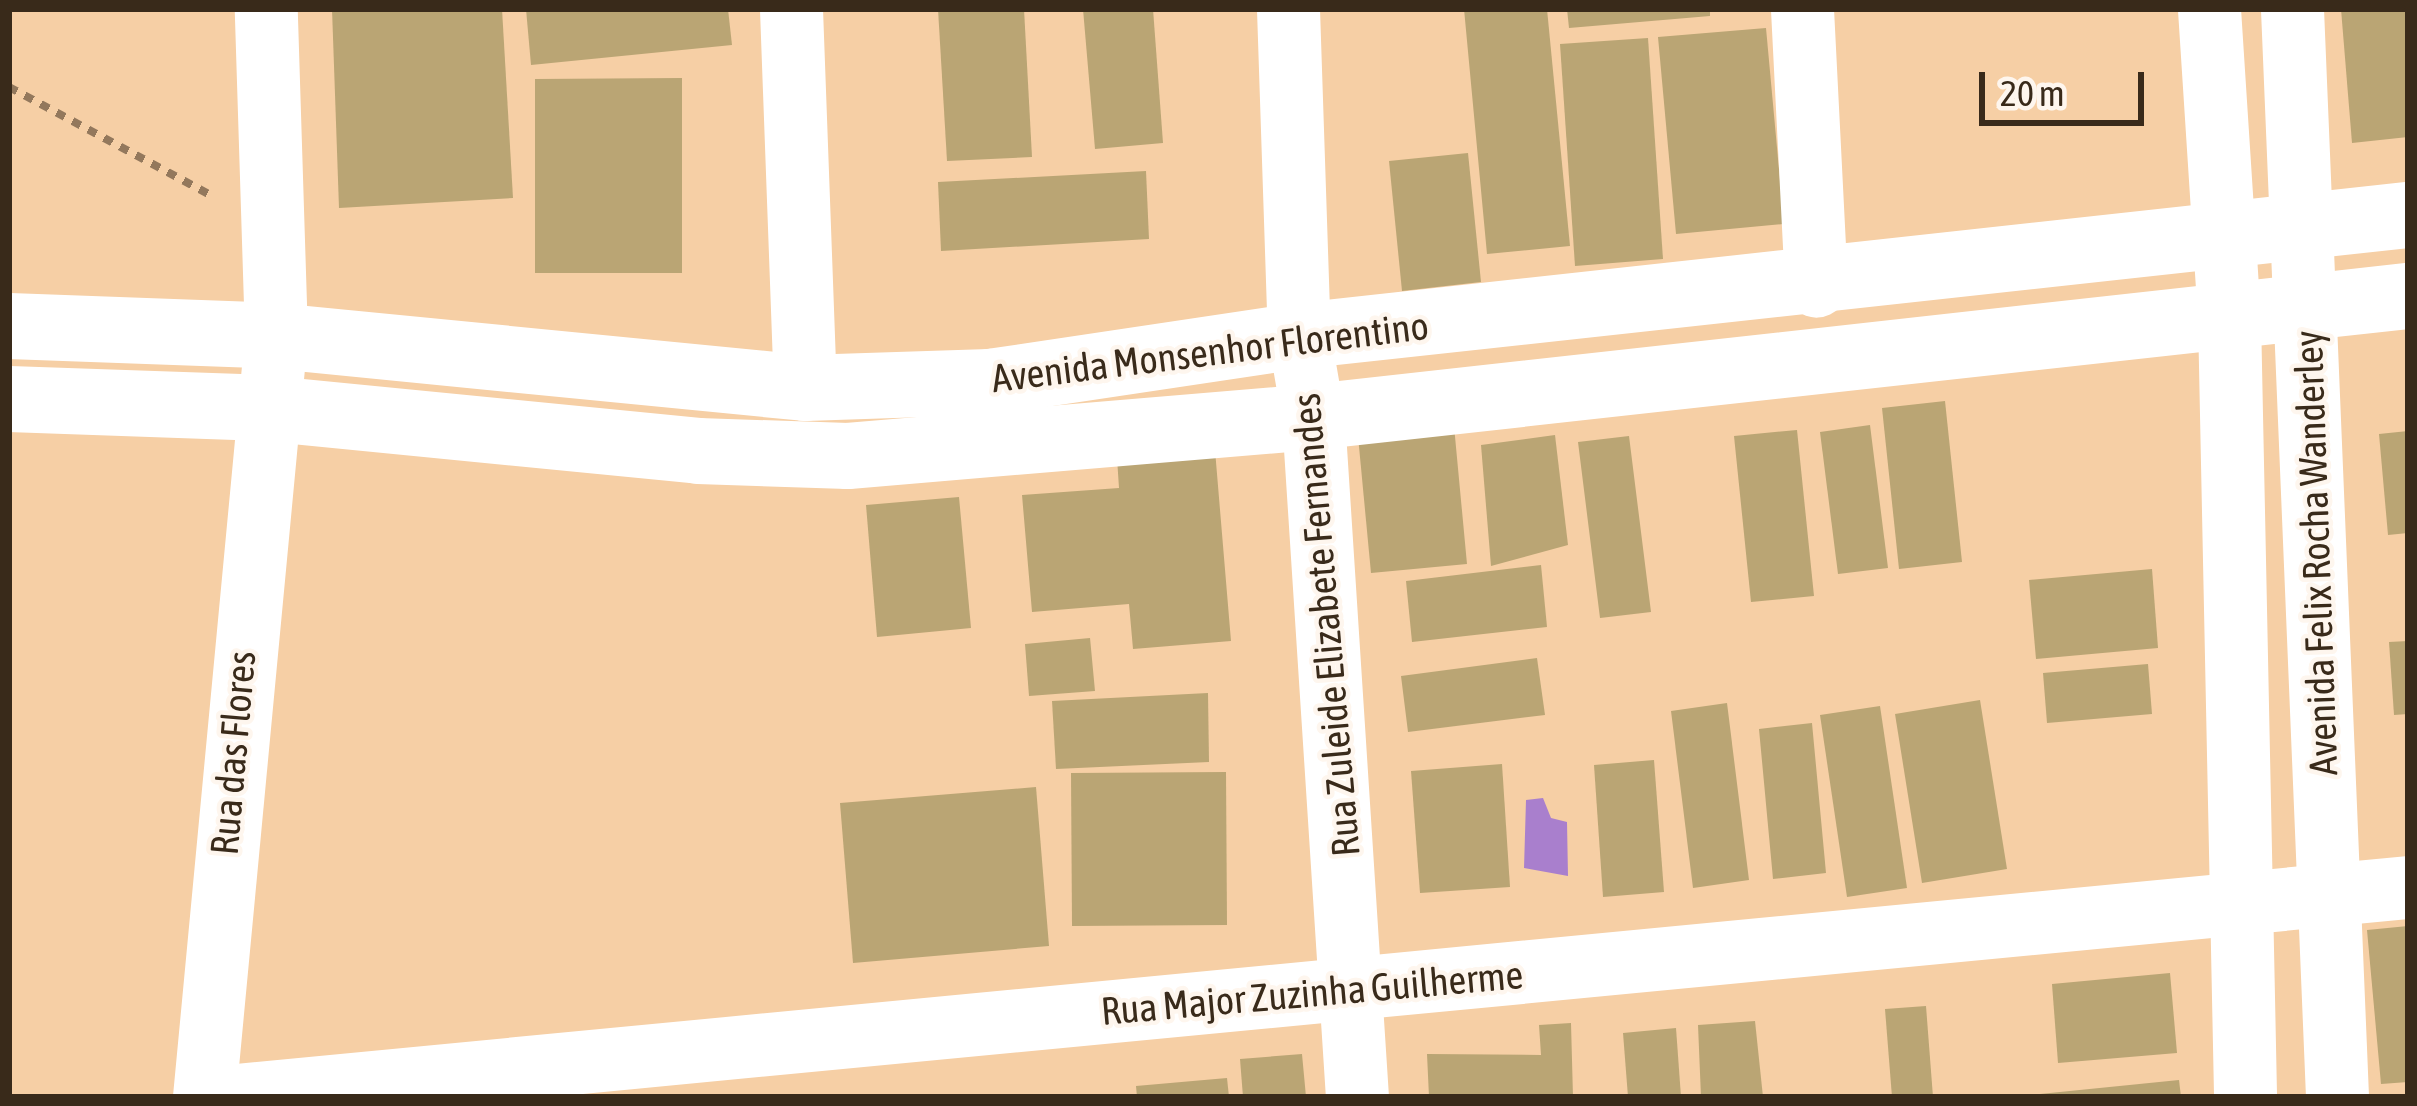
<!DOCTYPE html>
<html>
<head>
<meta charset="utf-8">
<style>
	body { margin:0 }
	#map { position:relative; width:2417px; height:1106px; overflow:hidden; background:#f6cfa5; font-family:"Asap Condensed",sans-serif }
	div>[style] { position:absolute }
	.water>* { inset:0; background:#a97fcd }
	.building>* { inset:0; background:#baa574 }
	.path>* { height:8px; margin-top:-4px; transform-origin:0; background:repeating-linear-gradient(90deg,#93785c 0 9px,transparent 0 18px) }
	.minor>* { height:63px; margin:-31.5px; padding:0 31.5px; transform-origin:31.5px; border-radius:31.5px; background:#fff }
	.secondary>* { height:66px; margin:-33px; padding:0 33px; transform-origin:33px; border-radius:33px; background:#fff }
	span { translate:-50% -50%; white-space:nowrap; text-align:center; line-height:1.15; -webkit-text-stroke:9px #fef6ee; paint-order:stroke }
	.street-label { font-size:39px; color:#392a1a }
	.frame { position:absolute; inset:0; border:12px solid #392a1a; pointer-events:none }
	.scale { position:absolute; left:1979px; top:72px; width:165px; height:54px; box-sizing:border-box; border:6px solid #392a1a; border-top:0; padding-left:15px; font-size:36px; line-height:42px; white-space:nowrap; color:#392a1a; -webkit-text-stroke:9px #fef6ee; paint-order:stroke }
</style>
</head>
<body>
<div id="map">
	<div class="water">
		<i style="clip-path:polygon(1543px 798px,1551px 818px,1567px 822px,1568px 876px,1524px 868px,1526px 800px)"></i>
	</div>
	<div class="building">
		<i style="clip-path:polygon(332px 9px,502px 9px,513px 198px,339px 208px)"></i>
		<i style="clip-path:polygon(526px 9px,728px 9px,732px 45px,531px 65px)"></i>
		<i style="clip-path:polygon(938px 9px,1024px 9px,1032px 157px,947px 161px)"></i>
		<i style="clip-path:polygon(1083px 9px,1153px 9px,1163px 143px,1095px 149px)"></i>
		<i style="clip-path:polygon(1464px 9px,1547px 9px,1570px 246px,1487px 254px)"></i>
		<i style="clip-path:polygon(1567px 9px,1710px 9px,1710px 16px,1569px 28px)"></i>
		<i style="clip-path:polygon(2341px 9px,2408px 9px,2408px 137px,2352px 143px)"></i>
		<i style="clip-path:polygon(1766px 28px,1784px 224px,1676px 234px,1658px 37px)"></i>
		<i style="clip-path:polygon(1648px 38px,1663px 259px,1575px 266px,1560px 44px)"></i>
		<i style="clip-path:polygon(682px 78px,682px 273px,535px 273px,535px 79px)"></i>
		<i style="clip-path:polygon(1468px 153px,1481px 282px,1402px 291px,1389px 161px)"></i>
		<i style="clip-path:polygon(1146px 171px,1149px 239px,941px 251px,938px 182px)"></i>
		<i style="clip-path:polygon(1945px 401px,1962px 562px,1899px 569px,1882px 408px)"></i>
		<i style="clip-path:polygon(1870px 425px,1888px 568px,1838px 574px,1820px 432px)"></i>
		<i style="clip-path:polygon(1454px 426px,1467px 564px,1371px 573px,1358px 436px)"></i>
		<i style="clip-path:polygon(1797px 430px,1814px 596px,1751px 602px,1734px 436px)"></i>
		<i style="clip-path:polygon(2408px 431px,2408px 533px,2388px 535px,2379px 434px)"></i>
		<i style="clip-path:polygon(1555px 435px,1568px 545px,1491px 566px,1481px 445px)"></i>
		<i style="clip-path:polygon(1629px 436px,1651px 612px,1600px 618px,1578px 442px)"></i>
		<i style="clip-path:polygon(1215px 450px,1231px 641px,1133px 649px,1129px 604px,1032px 612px,1022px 495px,1119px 488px,1117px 458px)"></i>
		<i style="clip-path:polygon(959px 497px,971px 628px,877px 637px,866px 505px)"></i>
		<i style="clip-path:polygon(1541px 565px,1547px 627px,1412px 642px,1406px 581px)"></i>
		<i style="clip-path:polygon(2152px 569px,2158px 648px,2036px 659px,2029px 580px)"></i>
		<i style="clip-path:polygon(1090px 638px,1095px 691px,1029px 696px,1025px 644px)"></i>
		<i style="clip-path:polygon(2408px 641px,2408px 714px,2394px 715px,2389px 642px)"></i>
		<i style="clip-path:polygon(1537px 658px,1545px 715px,1408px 732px,1401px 676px)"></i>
		<i style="clip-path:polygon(2148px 664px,2152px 714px,2047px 723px,2043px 673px)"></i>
		<i style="clip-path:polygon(1208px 693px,1209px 762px,1056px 769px,1052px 701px)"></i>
		<i style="clip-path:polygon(1980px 700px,2007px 869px,1922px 883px,1895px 714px)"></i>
		<i style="clip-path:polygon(1727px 703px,1749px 880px,1693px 888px,1671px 711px)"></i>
		<i style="clip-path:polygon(1880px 706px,1907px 888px,1847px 897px,1820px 715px)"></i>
		<i style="clip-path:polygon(1812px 723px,1826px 873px,1773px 879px,1759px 729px)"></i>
		<i style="clip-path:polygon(1654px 760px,1664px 892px,1603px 897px,1594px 765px)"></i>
		<i style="clip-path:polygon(1502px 764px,1510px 887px,1420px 893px,1411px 771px)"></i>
		<i style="clip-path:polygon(1226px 772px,1227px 925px,1072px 926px,1071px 773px)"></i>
		<i style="clip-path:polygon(1036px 787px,1049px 946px,853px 963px,840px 803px)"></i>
		<i style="clip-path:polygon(2408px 926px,2408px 1082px,2381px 1084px,2367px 930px)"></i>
		<i style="clip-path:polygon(2170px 973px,2177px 1053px,2058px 1063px,2052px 984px)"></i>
		<i style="clip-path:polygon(1926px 1006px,1933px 1097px,1892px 1097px,1885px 1009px)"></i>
		<i style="clip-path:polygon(1755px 1021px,1763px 1097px,1701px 1097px,1698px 1025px)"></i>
		<i style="clip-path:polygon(1571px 1023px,1573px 1097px,1429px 1097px,1427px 1054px,1541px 1055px,1539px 1025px)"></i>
		<i style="clip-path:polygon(1676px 1028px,1681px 1097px,1628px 1097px,1623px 1033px)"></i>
		<i style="clip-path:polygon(1302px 1054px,1306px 1097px,1243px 1097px,1240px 1059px)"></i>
		<i style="clip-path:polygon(1227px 1078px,1229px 1097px,1137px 1097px,1136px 1086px)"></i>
		<i style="clip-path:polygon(2179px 1080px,2181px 1097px,2040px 1097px,2040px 1094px)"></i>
	</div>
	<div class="path">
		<i style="left:9px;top:87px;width:233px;rotate:28.2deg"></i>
	</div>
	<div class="minor">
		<i style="left:791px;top:9px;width:379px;rotate:87.9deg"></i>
		<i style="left:1288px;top:9px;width:327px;rotate:88.1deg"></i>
		<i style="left:1299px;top:336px;width:82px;rotate:80.2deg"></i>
		<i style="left:1313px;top:417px;width:681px;rotate:86.3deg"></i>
		<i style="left:1802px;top:9px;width:277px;rotate:87.1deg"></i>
		<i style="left:2209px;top:9px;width:309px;rotate:86.3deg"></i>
		<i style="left:2229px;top:317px;width:780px;rotate:88.82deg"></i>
		<i style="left:2292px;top:9px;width:1089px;rotate:87.63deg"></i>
		<i style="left:204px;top:1097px;width:764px;rotate:-84.6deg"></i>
		<i style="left:276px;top:336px;width:327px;rotate:-91.8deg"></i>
		<i style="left:215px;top:1097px;width:2203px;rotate:-5.47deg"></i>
	</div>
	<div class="secondary">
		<i style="left:9px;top:326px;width:267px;rotate:2.1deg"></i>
		<i style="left:276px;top:336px;width:532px;rotate:5.61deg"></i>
		<i style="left:805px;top:388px;width:185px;rotate:-1.9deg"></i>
		<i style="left:990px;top:382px;width:312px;rotate:-8.5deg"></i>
		<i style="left:1299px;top:336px;width:1116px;rotate:-6.23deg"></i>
		<i style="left:9px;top:399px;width:253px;rotate:2deg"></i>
		<i style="left:262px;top:408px;width:438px;rotate:5.6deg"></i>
		<i style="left:698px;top:451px;width:150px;rotate:1.9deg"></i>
		<i style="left:848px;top:456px;width:467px;rotate:-4.8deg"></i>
		<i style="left:1313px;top:417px;width:1102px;rotate:-6.31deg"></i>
	</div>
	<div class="street-label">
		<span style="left:1210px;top:352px;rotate:-7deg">Avenida Monsenhor Florentino</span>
		<span style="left:2316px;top:553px;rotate:-92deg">Avenida Felix Rocha Wanderley</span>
		<span style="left:1326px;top:625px;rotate:-95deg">Rua Zuleide Elizabete Fernandes</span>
		<span style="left:233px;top:753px;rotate:-85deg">Rua das Flores</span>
		<span style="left:1312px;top:993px;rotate:-5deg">Rua Major Zuzinha Guilherme</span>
	</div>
	<div class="frame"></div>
	<div class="scale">20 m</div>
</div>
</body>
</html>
